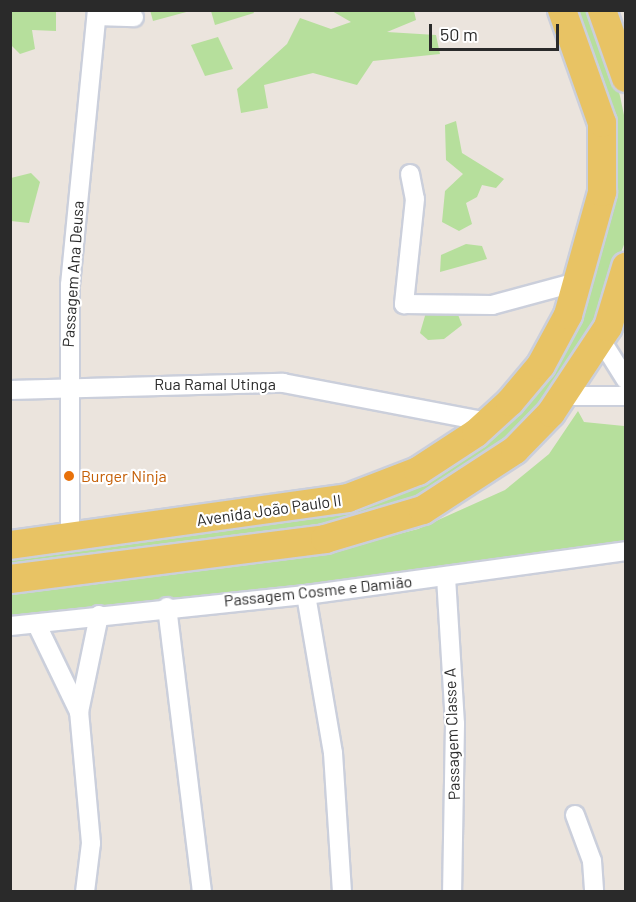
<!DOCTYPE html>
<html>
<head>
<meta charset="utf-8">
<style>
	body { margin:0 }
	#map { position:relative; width:636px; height:902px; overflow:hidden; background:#ebe4dd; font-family:Barlow,sans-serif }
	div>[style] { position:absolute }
	.green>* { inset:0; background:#b6df9c }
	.roads { filter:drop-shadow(2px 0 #cbcfdb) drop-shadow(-2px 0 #cbcfdb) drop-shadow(0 2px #cbcfdb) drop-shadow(0 -2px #cbcfdb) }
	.street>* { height:18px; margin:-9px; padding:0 9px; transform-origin:9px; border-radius:9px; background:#fff }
	.primary>* { height:28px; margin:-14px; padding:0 14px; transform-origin:14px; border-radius:14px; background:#e8c364 }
	.dots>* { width:16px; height:16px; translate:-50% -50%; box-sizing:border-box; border:3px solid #fff; border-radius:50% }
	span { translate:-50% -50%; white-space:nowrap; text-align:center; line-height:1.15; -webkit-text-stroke:4.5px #fff; paint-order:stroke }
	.street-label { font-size:16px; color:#2a2a2a }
	.food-label { font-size:16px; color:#c56008 }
	.left { translate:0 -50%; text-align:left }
	.frame { position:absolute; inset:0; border:12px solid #2a2a2a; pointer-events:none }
	.scale { position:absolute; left:429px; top:24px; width:130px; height:27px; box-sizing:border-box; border:3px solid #2a2a2a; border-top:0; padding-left:8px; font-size:18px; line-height:21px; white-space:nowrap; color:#2a2a2a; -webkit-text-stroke:4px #fff; paint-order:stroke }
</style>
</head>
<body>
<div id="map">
	<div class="green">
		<i style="clip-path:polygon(150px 10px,190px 10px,190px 11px,153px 21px)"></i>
		<i style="clip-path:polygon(10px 11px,56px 11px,56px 31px,32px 30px,35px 49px,20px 54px,11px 45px)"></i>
		<i style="clip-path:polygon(211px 11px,253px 11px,254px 13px,215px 25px)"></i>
		<i style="clip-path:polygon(332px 11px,414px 11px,416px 20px,387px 32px,436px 35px,440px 54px,373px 61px,357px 85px,313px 73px,264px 85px,268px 108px,241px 113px,237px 89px,287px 44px,300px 18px,331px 29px,351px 22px)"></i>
		<i style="clip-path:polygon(571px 11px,588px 11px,605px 40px,620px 96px,625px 120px,625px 242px,585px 347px,521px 429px,481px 461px,408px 502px,346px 520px,11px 569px,11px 557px,438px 467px,587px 295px,610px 223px,612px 177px)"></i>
		<i style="clip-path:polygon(218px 37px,233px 69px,205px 76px,191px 45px)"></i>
		<i style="clip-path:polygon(456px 121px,462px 153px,504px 179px,496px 188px,482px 185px,477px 197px,466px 203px,472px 224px,459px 231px,442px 222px,445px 191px,463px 174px,446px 160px,445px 125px)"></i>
		<i style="clip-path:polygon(31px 173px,40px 182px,29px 223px,11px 221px,11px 178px)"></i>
		<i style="clip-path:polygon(466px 244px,482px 246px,487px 259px,440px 272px,441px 255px)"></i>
		<i style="clip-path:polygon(427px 309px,457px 312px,462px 325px,444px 339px,428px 340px,420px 333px)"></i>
		<i style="clip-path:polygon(578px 411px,584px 422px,624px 426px,626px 543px,620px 547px,11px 621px,10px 590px,324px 553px,418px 529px,505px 490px,549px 454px)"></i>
	</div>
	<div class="roads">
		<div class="street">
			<i style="left:97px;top:16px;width:37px;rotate:2deg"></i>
			<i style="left:410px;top:174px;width:25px;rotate:79deg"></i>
			<i style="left:415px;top:199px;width:106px;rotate:96deg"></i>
			<i style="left:404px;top:304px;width:88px;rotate:0.7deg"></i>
			<i style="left:492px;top:305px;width:92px;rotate:-15.1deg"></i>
			<i style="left:601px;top:340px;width:47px;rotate:58deg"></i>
			<i style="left:10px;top:390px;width:273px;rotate:-1.5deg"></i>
			<i style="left:283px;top:383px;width:209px;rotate:10.8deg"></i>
			<i style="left:563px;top:396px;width:63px"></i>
			<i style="left:70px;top:538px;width:253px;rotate:-90deg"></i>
			<i style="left:70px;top:285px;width:276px;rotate:-84.4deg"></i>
			<i style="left:446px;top:577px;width:147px;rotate:86.5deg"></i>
			<i style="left:455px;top:724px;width:168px;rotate:91deg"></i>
			<i style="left:306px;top:595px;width:160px;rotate:80.3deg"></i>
			<i style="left:333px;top:753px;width:139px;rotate:86.3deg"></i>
			<i style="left:167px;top:607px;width:287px;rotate:83deg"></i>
			<i style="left:37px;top:625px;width:97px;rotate:64.2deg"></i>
			<i style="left:10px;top:626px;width:298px;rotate:-6deg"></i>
			<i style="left:306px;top:595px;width:323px;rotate:-7.8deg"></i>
			<i style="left:575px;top:815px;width:49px;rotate:69.7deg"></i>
			<i style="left:592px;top:861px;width:31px;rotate:86deg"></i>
			<i style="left:85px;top:892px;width:49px;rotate:-83deg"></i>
			<i style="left:91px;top:843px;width:132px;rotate:-95.2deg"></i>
			<i style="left:79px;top:712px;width:99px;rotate:-78.3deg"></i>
		</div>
		<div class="primary">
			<i style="left:602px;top:10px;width:72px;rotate:70.6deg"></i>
			<i style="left:10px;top:545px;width:341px;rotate:-7.9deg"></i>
			<i style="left:348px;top:498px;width:75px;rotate:-21.1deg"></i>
			<i style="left:418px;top:471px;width:69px;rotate:-33.2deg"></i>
			<i style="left:476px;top:433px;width:46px;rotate:-42.4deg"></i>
			<i style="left:510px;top:402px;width:48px;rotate:-50deg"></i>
			<i style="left:541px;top:365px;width:57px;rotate:-61.6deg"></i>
			<i style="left:568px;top:315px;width:128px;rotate:-74.5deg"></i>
			<i style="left:602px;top:192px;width:69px;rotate:-90deg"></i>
			<i style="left:602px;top:123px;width:120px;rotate:-109.5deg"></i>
			<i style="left:10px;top:579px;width:318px;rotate:-7.2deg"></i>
			<i style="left:325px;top:539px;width:102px;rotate:-16.5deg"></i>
			<i style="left:423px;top:510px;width:110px;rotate:-33.1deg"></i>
			<i style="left:515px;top:450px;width:52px;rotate:-45.8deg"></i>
			<i style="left:551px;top:413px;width:103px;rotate:-56.5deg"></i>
			<i style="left:608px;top:327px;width:63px;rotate:-73.3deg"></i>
		</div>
	</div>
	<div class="dots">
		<i style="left:69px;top:476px;background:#e8710a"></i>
	</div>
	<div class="street-label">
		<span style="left:73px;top:274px;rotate:-86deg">Passagem Ana Deusa</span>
		<span style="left:215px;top:384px">Rua Ramal Utinga</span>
		<span style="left:269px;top:510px;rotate:-8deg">Avenida João Paulo II</span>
		<span style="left:318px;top:591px;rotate:-6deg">Passagem Cosme e Damião</span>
		<span style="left:452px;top:734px;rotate:-92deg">Passagem Classe A</span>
	</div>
	<div class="food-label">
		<span class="left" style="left:81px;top:476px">Burger Ninja</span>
	</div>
	<div class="frame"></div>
	<div class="scale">50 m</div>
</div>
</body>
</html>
